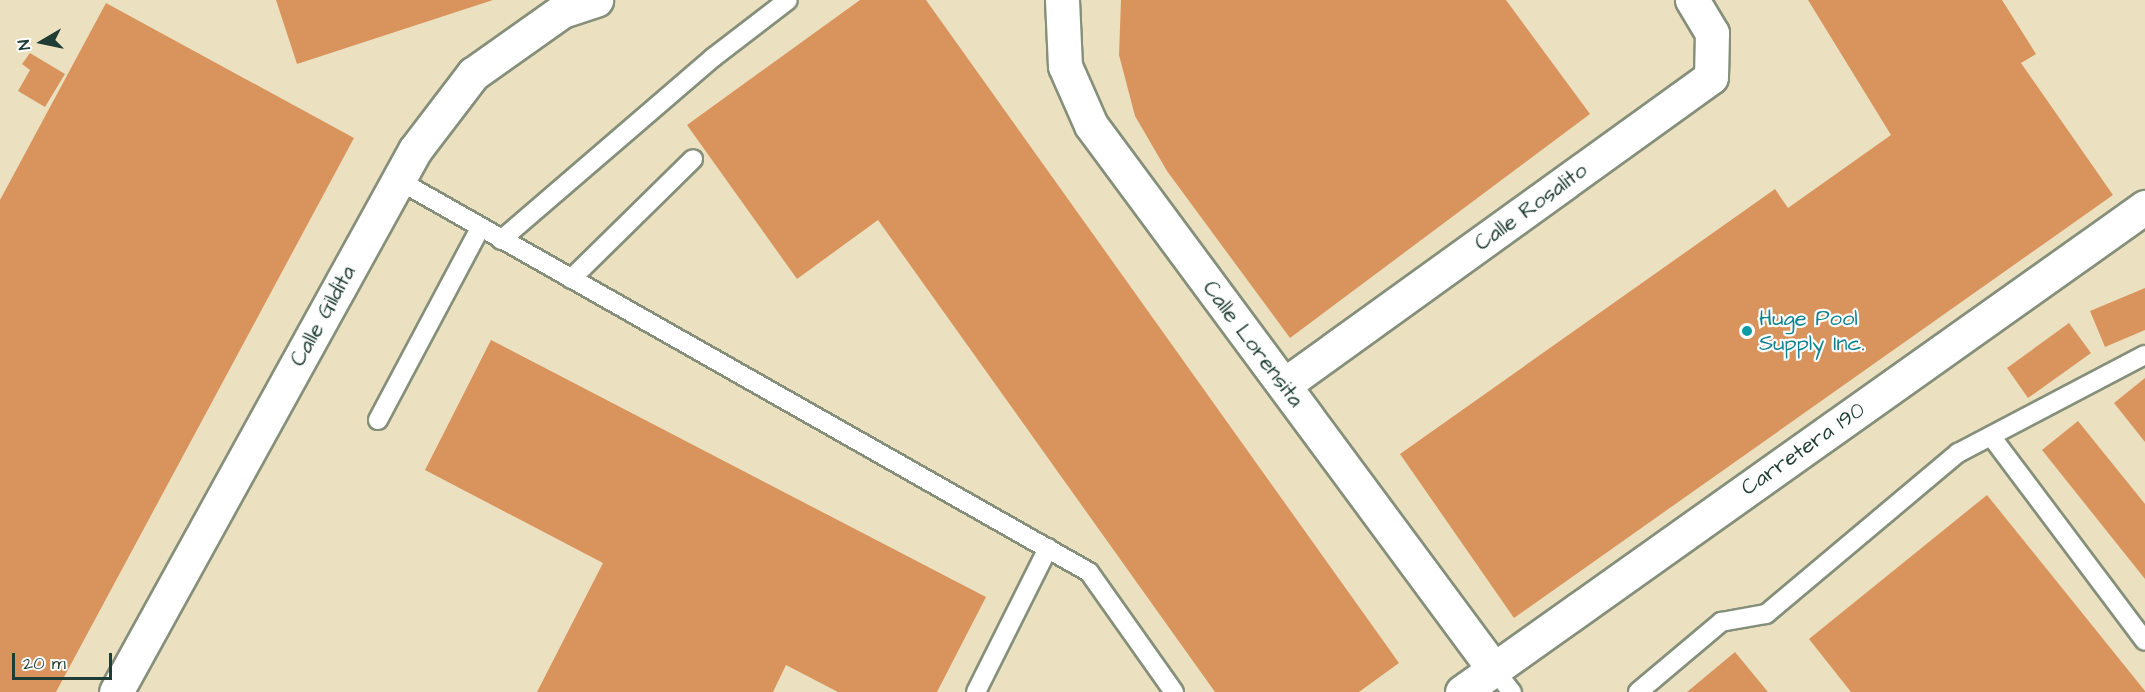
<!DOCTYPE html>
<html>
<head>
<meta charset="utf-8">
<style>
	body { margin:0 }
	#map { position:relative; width:2145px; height:692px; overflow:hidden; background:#ebe1c0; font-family:"Architects Daughter",sans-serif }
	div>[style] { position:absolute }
	.building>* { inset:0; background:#d9945d }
	.roads { filter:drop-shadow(2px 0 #858f7a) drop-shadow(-2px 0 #858f7a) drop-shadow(0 2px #858f7a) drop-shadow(0 -2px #858f7a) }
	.lane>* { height:18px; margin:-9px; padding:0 9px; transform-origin:9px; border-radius:9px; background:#fff }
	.street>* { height:33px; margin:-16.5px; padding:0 16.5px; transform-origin:16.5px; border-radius:16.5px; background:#fff }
	.secondary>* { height:33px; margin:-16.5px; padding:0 16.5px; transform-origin:16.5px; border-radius:16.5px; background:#fff }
	.dots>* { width:16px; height:16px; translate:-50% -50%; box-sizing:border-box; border:3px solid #fff; border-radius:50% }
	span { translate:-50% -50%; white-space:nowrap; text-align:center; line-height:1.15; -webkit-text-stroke:4.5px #fff; paint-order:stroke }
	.street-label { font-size:22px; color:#1f3d34 }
	.culture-label { font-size:22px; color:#0d838f }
	.left { translate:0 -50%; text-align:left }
	.north { position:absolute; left:12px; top:12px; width:60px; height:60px; -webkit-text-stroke:4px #fff; paint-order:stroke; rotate:261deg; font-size:16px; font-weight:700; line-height:24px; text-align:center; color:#1f3d34 }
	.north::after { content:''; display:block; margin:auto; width:21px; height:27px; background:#1f3d34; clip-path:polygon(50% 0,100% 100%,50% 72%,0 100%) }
	.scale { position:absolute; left:12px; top:653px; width:100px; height:27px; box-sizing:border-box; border:3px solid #1f3d34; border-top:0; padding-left:8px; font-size:18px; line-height:21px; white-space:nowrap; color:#1f3d34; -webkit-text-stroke:4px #fff; paint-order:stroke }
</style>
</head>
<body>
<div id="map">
	<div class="building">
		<i style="clip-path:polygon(276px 0,493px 0,297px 64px)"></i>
		<i style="clip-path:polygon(860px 0,926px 0,1399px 663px,1359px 692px,1215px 692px,878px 220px,797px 279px,687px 125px)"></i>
		<i style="clip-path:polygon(1121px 0,1506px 0,1590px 114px,1290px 338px,1167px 171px,1135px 116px,1119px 55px)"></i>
		<i style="clip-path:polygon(1808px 0,2002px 0,2036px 54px,2021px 63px,2113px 195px,1514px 618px,1400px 454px,1775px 189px,1788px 208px,1891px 135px)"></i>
		<i style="clip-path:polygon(106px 3px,354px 138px,56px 692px,0 692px,0 200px)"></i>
		<i style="clip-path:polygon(30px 53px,65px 74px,45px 107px,18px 91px,30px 70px,22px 64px)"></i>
		<i style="clip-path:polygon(2145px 288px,2145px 330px,2105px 347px,2090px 311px)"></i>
		<i style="clip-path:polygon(2069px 323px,2091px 353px,2028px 398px,2007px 368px)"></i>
		<i style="clip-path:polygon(491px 340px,986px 597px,937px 692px,838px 692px,786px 665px,773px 692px,537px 692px,603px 563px,425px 470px)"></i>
		<i style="clip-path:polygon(2145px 378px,2145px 442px,2114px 403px)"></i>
		<i style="clip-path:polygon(2078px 421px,2145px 504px,2145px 579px,2042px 450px)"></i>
		<i style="clip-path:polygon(1987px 495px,2145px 691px,2145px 692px,1851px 692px,1809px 639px)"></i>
		<i style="clip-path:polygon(1735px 652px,1768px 692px,1687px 692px)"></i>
	</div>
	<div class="roads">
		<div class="lane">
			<i style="left:398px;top:180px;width:794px;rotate:29.57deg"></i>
			<i style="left:1089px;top:572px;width:147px;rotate:54.7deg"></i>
			<i style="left:501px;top:240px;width:281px;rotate:-40.7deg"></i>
			<i style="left:714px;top:57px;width:93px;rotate:-37.6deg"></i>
			<i style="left:571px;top:279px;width:171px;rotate:-44.5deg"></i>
			<i style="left:378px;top:420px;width:217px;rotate:-62deg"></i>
			<i style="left:1991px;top:436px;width:256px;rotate:53.1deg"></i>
			<i style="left:1493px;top:668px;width:31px;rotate:52deg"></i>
			<i style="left:976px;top:692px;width:161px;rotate:-63.4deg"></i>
			<i style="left:1638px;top:692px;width:109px;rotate:-40.1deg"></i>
			<i style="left:1721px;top:622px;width:46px;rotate:-10.1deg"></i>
			<i style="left:1766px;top:614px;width:251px;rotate:-40deg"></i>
			<i style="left:1958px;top:453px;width:211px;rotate:-27.7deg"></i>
		</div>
		<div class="street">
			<i style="left:1062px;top:0;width:66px;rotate:87.4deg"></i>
			<i style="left:1065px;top:66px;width:64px;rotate:66.2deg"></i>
			<i style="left:1091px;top:125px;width:676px;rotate:53.49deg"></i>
			<i style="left:1284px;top:385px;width:526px;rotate:-35.8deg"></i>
			<i style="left:1711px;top:77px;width:44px;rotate:-88.7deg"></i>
			<i style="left:1712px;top:33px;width:39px;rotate:-121deg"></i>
			<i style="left:116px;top:692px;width:619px;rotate:-61.12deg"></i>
			<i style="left:415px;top:150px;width:96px;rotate:-52.7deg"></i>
			<i style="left:473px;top:74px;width:109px;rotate:-35.3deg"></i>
			<i style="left:562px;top:11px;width:36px;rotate:-18deg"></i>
		</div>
		<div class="secondary">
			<i style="left:1462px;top:692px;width:838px;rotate:-35.38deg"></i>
		</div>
	</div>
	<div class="dots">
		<i style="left:1747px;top:331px;background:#0f9aa8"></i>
	</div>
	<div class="street-label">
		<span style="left:1531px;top:207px;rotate:-36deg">Calle Rosalito</span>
		<span style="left:323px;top:316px;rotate:-61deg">Calle Gildita</span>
		<span style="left:1253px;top:344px;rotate:53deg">Calle Lorensita</span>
		<span style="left:1803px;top:449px;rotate:-35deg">Carretera 190</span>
	</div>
	<div class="culture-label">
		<span class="left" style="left:1759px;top:331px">Huge Pool<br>Supply Inc.</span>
	</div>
	<div class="north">N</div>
	<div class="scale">20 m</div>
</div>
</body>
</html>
